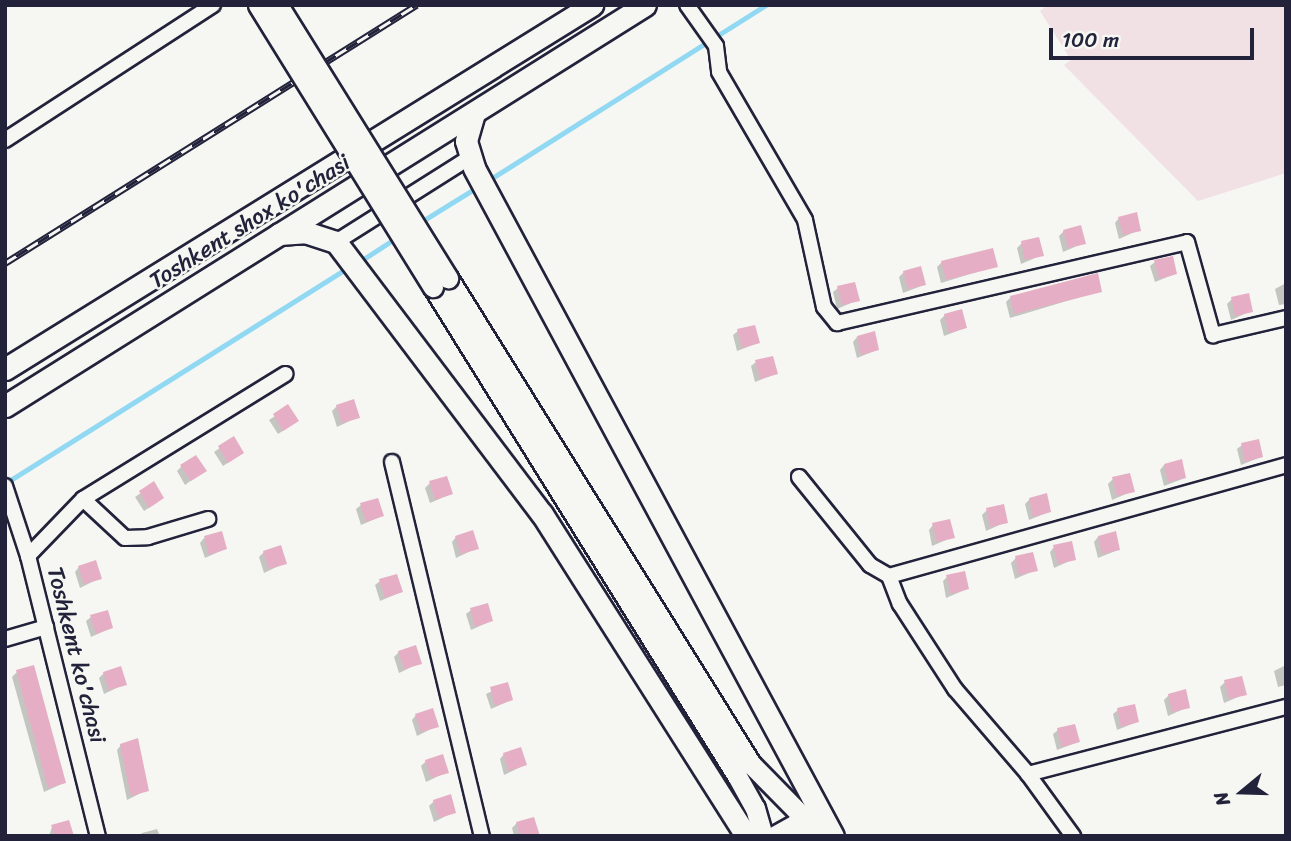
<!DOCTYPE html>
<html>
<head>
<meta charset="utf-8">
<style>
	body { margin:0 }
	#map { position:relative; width:1291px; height:841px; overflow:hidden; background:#f6f6f2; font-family:Sriracha,sans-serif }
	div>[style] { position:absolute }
	.built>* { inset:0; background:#f1e0e4 }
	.shadow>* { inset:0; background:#0003 }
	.stream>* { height:4.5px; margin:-2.25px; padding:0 2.25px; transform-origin:2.25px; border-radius:2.25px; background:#91d8f3 }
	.building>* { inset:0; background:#e6aec4 }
	.roads { filter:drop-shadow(2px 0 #22223b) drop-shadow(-2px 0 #22223b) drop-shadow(0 2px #22223b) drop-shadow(0 -2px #22223b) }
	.minor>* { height:14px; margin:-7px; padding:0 7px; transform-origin:7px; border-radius:7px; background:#f6f6f2 }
	.major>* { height:19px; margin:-9.5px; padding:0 9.5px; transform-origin:9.5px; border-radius:9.5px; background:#f6f6f2 }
	.highway>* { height:21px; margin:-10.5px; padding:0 10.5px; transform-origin:10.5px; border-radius:10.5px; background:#f6f6f2 }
	.rail>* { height:7px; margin-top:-3.5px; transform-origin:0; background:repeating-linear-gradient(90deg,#f6f6f2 0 13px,#22223b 0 26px); box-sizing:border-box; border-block:2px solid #22223b }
	.bridges { filter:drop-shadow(2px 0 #22223b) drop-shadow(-2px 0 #22223b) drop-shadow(0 2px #22223b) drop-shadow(0 -2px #22223b) }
	.major-bridge>* { height:19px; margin:-9.5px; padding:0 9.5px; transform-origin:9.5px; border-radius:9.5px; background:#f6f6f2 }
	span { translate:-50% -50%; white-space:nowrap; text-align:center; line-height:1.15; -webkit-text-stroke:5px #f6f6f2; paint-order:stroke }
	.street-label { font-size:23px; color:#22223b }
	.frame { position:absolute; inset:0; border:7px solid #22223b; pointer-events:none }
	.north { position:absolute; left:1207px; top:757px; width:70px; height:70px; -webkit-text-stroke:5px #f6f6f2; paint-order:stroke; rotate:251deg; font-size:19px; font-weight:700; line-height:28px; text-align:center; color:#22223b }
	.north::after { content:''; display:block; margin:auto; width:24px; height:32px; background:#22223b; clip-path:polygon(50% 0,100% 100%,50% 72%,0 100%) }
	.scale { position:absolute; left:1049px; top:28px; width:205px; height:32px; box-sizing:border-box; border:4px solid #22223b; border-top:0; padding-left:9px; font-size:21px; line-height:24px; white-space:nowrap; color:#22223b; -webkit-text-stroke:5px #f6f6f2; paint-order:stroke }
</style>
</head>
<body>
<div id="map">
	<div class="built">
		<i style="clip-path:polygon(1048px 5px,1286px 5px,1286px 173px,1198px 201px,1064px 65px,1071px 60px,1040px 11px)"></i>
	</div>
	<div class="shadow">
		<i style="clip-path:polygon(1119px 218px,1139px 230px,1119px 239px,1115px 223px)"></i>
		<i style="clip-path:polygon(1064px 231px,1084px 243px,1063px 252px,1059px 236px)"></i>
		<i style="clip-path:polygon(1022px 243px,1042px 255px,1021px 264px,1017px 248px)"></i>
		<i style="clip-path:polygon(942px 262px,996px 266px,941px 283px,937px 267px)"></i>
		<i style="clip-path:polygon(1155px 262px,1175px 274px,1155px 282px,1150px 266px)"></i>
		<i style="clip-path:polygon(904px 272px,924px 285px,903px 293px,899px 277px)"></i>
		<i style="clip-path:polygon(1286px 283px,1286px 304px,1279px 305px,1275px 289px)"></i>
		<i style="clip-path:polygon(838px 288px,858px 300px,837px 309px,833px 292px)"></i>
		<i style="clip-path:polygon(1100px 291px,1010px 318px,1006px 302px,1011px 297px)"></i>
		<i style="clip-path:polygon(1232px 299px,1251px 311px,1231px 320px,1227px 304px)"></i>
		<i style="clip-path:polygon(945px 315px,965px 328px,944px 336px,940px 320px)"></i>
		<i style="clip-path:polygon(738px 331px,758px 343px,737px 351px,733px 335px)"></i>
		<i style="clip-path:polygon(857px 337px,877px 350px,857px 358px,853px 342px)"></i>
		<i style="clip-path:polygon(756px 362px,776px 374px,755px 382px,751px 366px)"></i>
		<i style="clip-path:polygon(337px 406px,358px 417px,337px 427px,332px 411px)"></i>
		<i style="clip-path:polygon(288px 407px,292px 425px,278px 434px,269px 420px)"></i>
		<i style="clip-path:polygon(233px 439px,237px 457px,223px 466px,214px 452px)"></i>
		<i style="clip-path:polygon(1242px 445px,1261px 457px,1241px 465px,1237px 449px)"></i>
		<i style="clip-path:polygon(1164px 465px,1185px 478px,1164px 486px,1160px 470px)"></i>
		<i style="clip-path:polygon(182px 466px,204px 471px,185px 485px,177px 471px)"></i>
		<i style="clip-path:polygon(1113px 479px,1133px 491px,1112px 500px,1108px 484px)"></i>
		<i style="clip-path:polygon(430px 483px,451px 494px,430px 503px,425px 488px)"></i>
		<i style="clip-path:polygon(154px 484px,158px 502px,144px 511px,135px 497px)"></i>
		<i style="clip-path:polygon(1030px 499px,1049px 512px,1029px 520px,1025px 504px)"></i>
		<i style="clip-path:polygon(361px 505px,382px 516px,361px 525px,356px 509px)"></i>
		<i style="clip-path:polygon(987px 510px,1006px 522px,986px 531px,982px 515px)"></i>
		<i style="clip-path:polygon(933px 525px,953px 537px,932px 546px,929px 530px)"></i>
		<i style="clip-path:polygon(456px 537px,477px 548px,456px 558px,452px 542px)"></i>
		<i style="clip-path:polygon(1098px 537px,1118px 550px,1098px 558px,1094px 542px)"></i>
		<i style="clip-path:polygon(204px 538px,225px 549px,205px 558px,200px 543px)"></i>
		<i style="clip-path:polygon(1054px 547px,1074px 559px,1054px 568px,1050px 552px)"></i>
		<i style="clip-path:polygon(264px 552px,285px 563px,264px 573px,259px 557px)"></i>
		<i style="clip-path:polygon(1016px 558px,1036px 570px,1015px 579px,1011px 563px)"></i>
		<i style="clip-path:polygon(79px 567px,100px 578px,80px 588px,75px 572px)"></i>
		<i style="clip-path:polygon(947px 577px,967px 589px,946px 598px,943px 581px)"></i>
		<i style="clip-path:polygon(380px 581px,401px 592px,380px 601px,375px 585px)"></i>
		<i style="clip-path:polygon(471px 610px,491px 621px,471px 630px,466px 614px)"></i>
		<i style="clip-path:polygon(91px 617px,111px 628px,91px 637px,86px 621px)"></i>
		<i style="clip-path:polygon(399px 652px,420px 663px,399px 673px,394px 657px)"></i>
		<i style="clip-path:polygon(1286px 665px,1286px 685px,1278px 687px,1274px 671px)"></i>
		<i style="clip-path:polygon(17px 672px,64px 783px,44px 792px,12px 677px)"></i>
		<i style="clip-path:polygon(104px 673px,125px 684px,104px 694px,99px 678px)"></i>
		<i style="clip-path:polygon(1225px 682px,1245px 694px,1224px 703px,1220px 687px)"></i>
		<i style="clip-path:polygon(506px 684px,511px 700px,491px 709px,486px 694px)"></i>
		<i style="clip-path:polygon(1169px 695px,1188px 707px,1168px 716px,1164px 700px)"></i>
		<i style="clip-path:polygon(1118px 710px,1137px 722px,1117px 730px,1113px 714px)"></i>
		<i style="clip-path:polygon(416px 715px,437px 726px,417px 736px,412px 720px)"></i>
		<i style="clip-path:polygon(1058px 730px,1078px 742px,1057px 750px,1053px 734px)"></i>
		<i style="clip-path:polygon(121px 745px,147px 790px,127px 800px,117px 750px)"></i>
		<i style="clip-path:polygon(504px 754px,525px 765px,504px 775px,500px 759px)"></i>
		<i style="clip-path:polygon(426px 761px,447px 772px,426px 782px,421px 766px)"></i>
		<i style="clip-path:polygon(434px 801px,454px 812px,434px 822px,429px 806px)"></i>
		<i style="clip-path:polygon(517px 823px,538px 836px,514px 836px,512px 828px)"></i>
		<i style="clip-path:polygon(52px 827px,72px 836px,49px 836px)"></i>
		<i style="clip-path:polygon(157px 829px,160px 836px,139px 836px,142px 833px)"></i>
	</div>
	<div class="stream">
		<i style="left:489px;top:180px;width:328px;rotate:-32.3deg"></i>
		<i style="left:421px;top:222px;width:68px;rotate:-31.8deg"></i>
		<i style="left:359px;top:262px;width:44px;rotate:-33deg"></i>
		<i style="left:6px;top:483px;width:404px;rotate:-32.2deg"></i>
	</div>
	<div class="building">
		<i style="clip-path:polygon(1137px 212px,1141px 231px,1123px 235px,1118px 217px)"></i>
		<i style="clip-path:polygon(1081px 225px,1086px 244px,1068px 248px,1063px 230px)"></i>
		<i style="clip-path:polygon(1039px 237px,1044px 256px,1025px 260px,1021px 241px)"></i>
		<i style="clip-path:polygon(993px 248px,998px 267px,946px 280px,941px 261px)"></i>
		<i style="clip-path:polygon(1173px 256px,1177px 274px,1159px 279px,1154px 260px)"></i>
		<i style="clip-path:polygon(921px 266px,926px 285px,908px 289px,903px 271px)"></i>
		<i style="clip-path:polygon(1098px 273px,1102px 292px,1014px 314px,1010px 296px)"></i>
		<i style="clip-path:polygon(855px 282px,860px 301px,842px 305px,837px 286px)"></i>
		<i style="clip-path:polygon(1249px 293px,1253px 312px,1235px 316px,1231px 297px)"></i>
		<i style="clip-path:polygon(962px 309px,967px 328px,949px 333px,944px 314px)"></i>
		<i style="clip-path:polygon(755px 325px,760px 343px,742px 348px,737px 329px)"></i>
		<i style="clip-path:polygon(875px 331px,879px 350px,861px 355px,857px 336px)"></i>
		<i style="clip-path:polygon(773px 356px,778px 374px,760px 379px,755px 360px)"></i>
		<i style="clip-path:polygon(354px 399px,360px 418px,342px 423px,336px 405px)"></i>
		<i style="clip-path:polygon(288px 404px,299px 421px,283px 431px,273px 414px)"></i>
		<i style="clip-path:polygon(234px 436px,244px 453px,228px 463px,218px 446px)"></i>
		<i style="clip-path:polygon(1259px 439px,1263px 457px,1245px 462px,1241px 443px)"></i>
		<i style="clip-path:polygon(196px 455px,207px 471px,191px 481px,180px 465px)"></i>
		<i style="clip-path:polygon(1182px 459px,1186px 478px,1168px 482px,1164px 464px)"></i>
		<i style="clip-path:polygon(1130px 473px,1135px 492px,1117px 496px,1112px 477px)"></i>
		<i style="clip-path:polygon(447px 476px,453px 494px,435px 500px,429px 481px)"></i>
		<i style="clip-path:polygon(154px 481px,164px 498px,149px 508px,139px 491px)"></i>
		<i style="clip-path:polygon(1047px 493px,1051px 512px,1033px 517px,1029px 498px)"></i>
		<i style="clip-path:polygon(378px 498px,384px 516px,366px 522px,360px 503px)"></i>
		<i style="clip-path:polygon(1004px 504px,1008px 523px,990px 527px,986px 508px)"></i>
		<i style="clip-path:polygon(950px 519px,955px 538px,937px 542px,932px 523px)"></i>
		<i style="clip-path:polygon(473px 530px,479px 549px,461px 554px,455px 536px)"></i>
		<i style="clip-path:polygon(222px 531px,227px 549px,209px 555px,204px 536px)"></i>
		<i style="clip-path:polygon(1116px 531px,1120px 550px,1102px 554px,1098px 536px)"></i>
		<i style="clip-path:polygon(1072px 541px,1076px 560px,1058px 564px,1053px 545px)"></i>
		<i style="clip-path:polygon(281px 545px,287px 564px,269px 569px,263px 551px)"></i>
		<i style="clip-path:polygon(1033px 552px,1038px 571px,1019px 575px,1015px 556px)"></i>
		<i style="clip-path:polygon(96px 560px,102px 579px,84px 584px,78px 566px)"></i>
		<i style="clip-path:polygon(965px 571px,969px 589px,951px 594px,946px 575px)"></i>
		<i style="clip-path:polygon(397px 574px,403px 592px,385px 598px,379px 579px)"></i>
		<i style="clip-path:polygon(488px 603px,493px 621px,475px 627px,470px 608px)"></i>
		<i style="clip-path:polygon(108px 610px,113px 628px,96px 634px,90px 615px)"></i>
		<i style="clip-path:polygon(416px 645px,422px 664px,404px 669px,398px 651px)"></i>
		<i style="clip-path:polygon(34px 665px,66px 783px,48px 788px,16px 670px)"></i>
		<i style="clip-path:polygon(121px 666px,127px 685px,109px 690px,103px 672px)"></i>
		<i style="clip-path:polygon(1242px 676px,1247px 695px,1229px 699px,1224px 680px)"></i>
		<i style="clip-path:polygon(508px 682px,513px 700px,495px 706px,490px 687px)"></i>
		<i style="clip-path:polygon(1186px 689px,1190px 708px,1172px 712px,1168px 694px)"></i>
		<i style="clip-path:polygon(1135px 704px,1139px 722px,1121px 727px,1117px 708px)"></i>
		<i style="clip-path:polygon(433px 708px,439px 727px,421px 732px,415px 714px)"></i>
		<i style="clip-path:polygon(1075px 724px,1080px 742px,1062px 747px,1057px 728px)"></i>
		<i style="clip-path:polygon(138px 738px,149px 791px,131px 796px,120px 744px)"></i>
		<i style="clip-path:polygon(521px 747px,527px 765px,509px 771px,503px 753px)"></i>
		<i style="clip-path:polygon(443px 754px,449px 773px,431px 778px,425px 760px)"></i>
		<i style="clip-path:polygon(451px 794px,456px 813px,439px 818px,433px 800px)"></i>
		<i style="clip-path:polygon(534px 817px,540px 836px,520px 836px,516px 822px)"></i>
		<i style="clip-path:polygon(69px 820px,74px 836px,55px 836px,51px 825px)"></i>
	</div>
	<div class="roads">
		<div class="minor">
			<i style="left:687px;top:5px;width:50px;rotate:54.7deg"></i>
			<i style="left:716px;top:46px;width:26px;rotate:83deg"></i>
			<i style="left:719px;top:72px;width:171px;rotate:59.8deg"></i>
			<i style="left:805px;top:220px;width:89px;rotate:77.7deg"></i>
			<i style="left:824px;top:307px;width:21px;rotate:51deg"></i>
			<i style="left:837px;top:323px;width:359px;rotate:-13deg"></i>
			<i style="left:1187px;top:242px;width:97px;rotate:74.4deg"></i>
			<i style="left:1213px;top:335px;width:75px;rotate:-13.1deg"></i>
			<i style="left:5px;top:140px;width:248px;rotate:-33deg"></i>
			<i style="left:336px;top:242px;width:157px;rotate:-32.3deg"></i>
			<i style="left:392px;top:462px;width:385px;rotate:76.5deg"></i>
			<i style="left:799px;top:477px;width:113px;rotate:51.1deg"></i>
			<i style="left:870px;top:565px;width:22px;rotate:30deg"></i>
			<i style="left:889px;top:576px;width:30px;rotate:69deg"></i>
			<i style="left:900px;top:604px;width:101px;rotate:57.1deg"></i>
			<i style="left:955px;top:689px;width:112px;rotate:49.3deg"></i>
			<i style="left:1028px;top:774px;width:77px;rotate:54deg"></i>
			<i style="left:5px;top:486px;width:74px;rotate:71.8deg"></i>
			<i style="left:28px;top:556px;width:289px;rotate:76deg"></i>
			<i style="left:83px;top:499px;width:57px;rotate:42.9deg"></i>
			<i style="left:125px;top:538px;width:23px;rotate:-2deg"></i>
			<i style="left:148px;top:537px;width:63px;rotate:-16.7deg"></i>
			<i style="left:28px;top:556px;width:79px;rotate:-46deg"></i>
			<i style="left:83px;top:499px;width:238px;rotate:-31.7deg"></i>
			<i style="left:889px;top:576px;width:412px;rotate:-15.6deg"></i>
			<i style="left:5px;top:639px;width:43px;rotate:-16.3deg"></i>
			<i style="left:1028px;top:774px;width:267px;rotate:-14.6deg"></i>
		</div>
		<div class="major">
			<i style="left:448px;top:278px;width:573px;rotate:58.06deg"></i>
			<i style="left:751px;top:764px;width:84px;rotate:45.5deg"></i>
			<i style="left:433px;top:287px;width:576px;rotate:58.13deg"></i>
			<i style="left:737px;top:776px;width:37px;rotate:61deg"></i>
			<i style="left:755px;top:808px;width:29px;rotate:74deg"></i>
			<i style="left:774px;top:836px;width:23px;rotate:-29deg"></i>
			<i style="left:794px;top:825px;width:22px;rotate:3deg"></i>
		</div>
		<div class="highway">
			<i style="left:474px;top:113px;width:29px;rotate:106deg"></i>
			<i style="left:466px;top:141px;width:28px;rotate:73deg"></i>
			<i style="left:474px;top:168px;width:758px;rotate:61.75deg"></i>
			<i style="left:279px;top:234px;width:26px;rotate:-4deg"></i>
			<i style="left:305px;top:232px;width:33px;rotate:18deg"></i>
			<i style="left:336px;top:242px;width:341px;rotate:52.9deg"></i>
			<i style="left:542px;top:514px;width:381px;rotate:57.6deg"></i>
			<i style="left:5px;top:369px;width:691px;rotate:-31.8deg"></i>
			<i style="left:5px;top:406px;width:755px;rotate:-32.07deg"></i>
		</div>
	</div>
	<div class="rail">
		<i style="left:5px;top:263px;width:486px;rotate:-32.1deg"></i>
	</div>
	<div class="bridges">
		<div class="major-bridge">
			<i style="left:258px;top:5px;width:332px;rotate:58.2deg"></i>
			<i style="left:278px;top:5px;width:322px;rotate:58.1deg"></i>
		</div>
	</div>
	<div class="street-label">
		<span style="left:250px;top:222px;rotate:-32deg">Toshkent shox ko'chasi</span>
		<span style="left:76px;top:655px;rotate:76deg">Toshkent ko'chasi</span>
	</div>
	<div class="frame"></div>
	<div class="north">N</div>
	<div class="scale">100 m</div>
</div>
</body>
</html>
